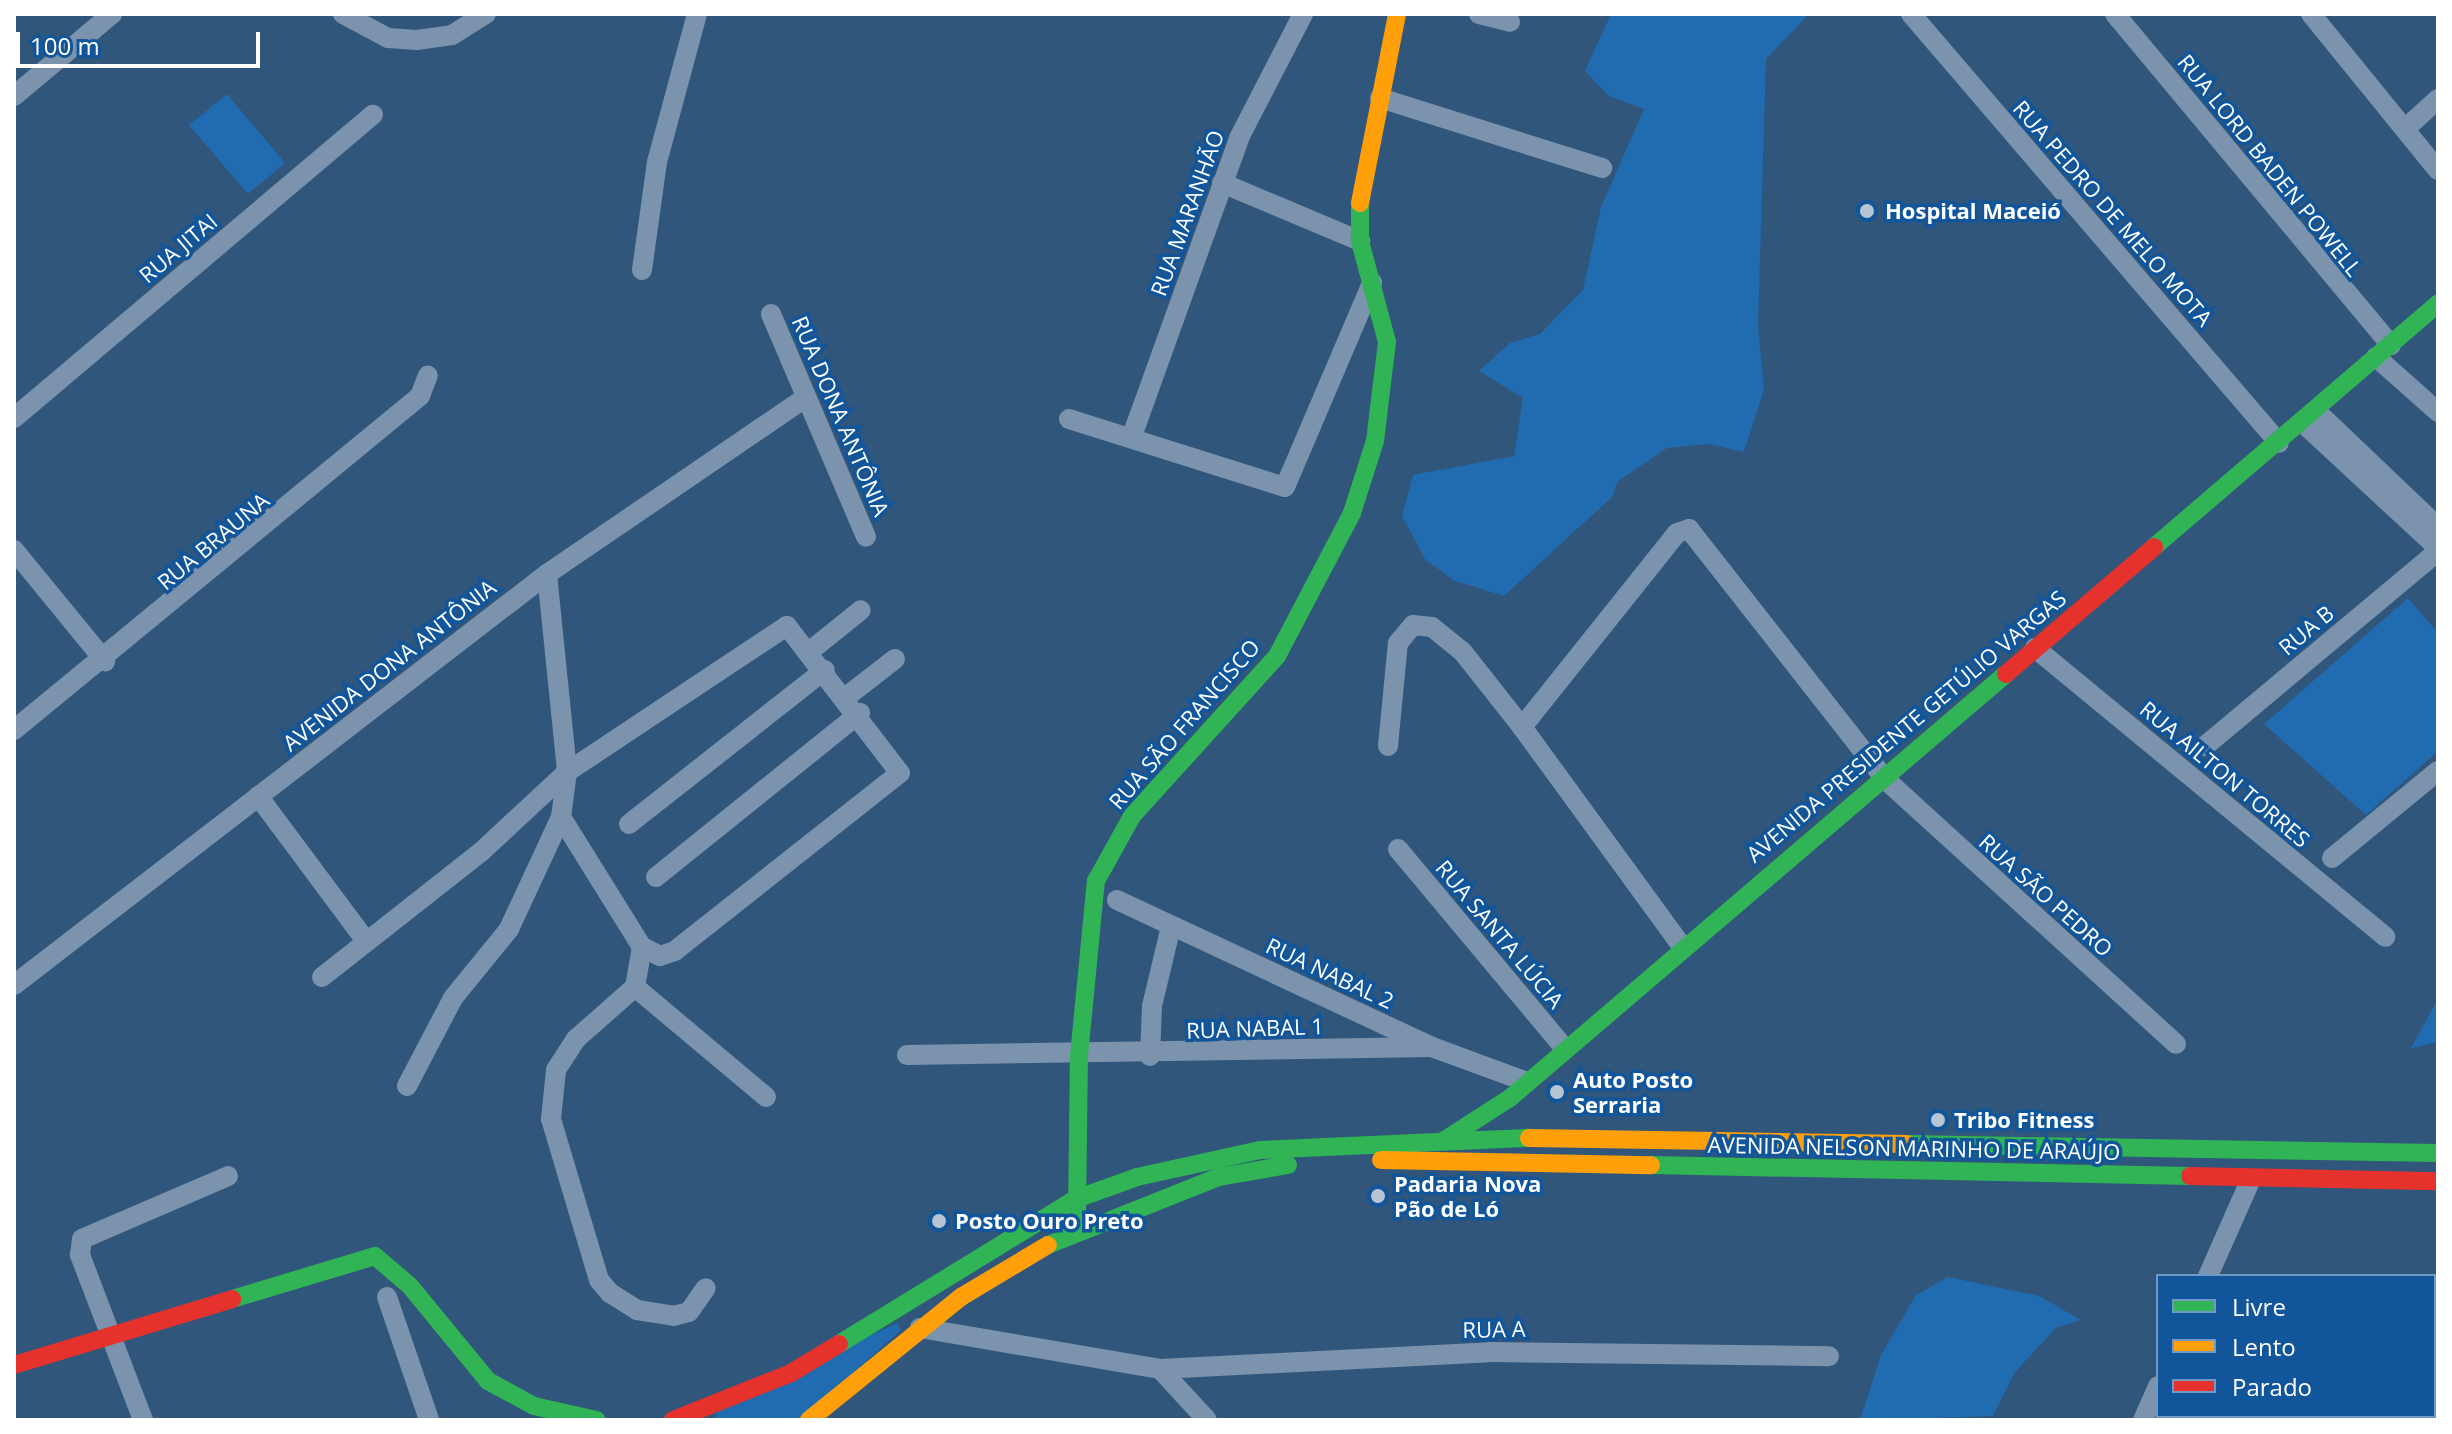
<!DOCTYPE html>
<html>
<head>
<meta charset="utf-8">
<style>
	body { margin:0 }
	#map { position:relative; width:2452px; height:1434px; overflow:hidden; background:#30567c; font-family:"Open Sans",sans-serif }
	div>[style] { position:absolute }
	.green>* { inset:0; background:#216bb0 }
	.street>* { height:20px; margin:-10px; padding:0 10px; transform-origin:10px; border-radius:10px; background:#7b93ad }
	.fast>* { height:18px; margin:-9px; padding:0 9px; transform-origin:9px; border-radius:9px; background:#30b455 }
	.slow>* { height:18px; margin:-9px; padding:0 9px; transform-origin:9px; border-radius:9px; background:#ff9f0a }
	.jam>* { height:18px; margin:-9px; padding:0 9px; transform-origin:9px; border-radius:9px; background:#e5322d }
	.dots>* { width:22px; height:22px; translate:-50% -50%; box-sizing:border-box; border:4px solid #11559b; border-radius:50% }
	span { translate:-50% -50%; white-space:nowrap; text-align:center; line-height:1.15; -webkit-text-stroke:7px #11559b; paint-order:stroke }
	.street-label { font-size:22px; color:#fff }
	.poi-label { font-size:22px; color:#fff; font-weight:700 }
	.left { translate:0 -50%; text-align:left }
	.frame { position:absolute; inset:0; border:16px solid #fff; pointer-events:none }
	.legend { position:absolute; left:2156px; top:1274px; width:280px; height:144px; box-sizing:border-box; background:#11559b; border:2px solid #7099c3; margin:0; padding:10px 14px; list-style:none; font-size:24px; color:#fff }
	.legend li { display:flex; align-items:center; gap:16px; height:40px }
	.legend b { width:40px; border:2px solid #7099c3 }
	.scale { position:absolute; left:16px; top:32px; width:244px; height:36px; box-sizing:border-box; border:4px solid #fff; border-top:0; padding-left:10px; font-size:24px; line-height:28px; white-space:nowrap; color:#fff; -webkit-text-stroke:6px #11559b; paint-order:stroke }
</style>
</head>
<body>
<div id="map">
	<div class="green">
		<i style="clip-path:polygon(1611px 14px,1809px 14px,1766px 59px,1758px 326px,1764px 389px,1744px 452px,1708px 444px,1667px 448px,1617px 482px,1612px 497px,1504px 596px,1453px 580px,1425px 559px,1402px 516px,1413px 475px,1514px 456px,1523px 398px,1479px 371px,1510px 343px,1540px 334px,1583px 290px,1601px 207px,1644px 109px,1609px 96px,1585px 71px)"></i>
		<i style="clip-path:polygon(227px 94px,285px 163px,248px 194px,189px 125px)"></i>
		<i style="clip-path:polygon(2408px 598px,2438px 633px,2438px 751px,2366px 815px,2264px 724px)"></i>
		<i style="clip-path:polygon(2438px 999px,2438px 1042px,2411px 1048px)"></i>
		<i style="clip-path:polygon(1948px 1277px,2039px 1296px,2081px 1320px,2056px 1328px,2015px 1372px,1993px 1416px,1860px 1420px,1881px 1355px,1916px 1295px)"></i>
		<i style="clip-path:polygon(897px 1323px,901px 1330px,801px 1420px,715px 1420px,718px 1407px)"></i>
		<i style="clip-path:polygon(2438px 1333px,2438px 1420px,2320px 1420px,2434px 1416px)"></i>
	</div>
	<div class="street">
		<i style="left:343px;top:14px;width:51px;rotate:28.1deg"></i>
		<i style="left:388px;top:38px;width:29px;rotate:4deg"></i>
		<i style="left:417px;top:40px;width:35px;rotate:-8deg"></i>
		<i style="left:452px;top:35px;width:40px;rotate:-32deg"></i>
		<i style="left:1479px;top:14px;width:32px;rotate:14deg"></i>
		<i style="left:1911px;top:14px;width:565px;rotate:49.38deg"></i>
		<i style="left:2115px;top:14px;width:431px;rotate:50.2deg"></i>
		<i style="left:2311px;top:14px;width:201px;rotate:50.9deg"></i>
		<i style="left:14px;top:96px;width:128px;rotate:-39.9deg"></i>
		<i style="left:1380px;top:98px;width:233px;rotate:17.5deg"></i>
		<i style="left:2405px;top:129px;width:45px;rotate:-42.3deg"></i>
		<i style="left:1222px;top:183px;width:150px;rotate:22.8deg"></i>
		<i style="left:642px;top:270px;width:109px;rotate:-82.1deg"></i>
		<i style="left:657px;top:162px;width:153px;rotate:-74.9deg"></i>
		<i style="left:771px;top:314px;width:242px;rotate:66.9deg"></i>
		<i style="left:2376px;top:357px;width:83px;rotate:41.6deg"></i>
		<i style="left:2316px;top:411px;width:168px;rotate:43.6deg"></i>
		<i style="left:14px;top:418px;width:470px;rotate:-40.2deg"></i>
		<i style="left:1069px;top:419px;width:226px;rotate:17.5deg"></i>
		<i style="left:1285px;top:487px;width:222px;rotate:-66.9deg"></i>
		<i style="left:2303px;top:423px;width:184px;rotate:42.8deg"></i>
		<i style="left:1132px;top:436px;width:317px;rotate:-70.2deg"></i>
		<i style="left:1239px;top:138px;width:140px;rotate:-62.7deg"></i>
		<i style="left:14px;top:550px;width:144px;rotate:50.7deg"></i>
		<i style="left:547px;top:574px;width:199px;rotate:84.2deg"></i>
		<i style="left:567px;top:772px;width:45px;rotate:97.6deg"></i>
		<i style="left:561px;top:817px;width:153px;rotate:58.1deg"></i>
		<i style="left:642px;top:947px;width:41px;rotate:99.9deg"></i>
		<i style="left:635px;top:987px;width:171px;rotate:40deg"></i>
		<i style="left:2035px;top:648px;width:454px;rotate:39.5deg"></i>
		<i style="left:810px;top:651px;width:65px;rotate:-38.8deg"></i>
		<i style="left:846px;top:697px;width:62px;rotate:-37.8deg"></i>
		<i style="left:1522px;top:727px;width:248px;rotate:-51.4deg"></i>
		<i style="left:1677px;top:533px;width:13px;rotate:-18deg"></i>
		<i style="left:1689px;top:529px;width:319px;rotate:51.9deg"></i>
		<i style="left:1886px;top:780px;width:392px;rotate:42.3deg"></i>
		<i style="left:14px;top:730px;width:526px;rotate:-39.44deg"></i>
		<i style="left:420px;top:396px;width:22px;rotate:-69deg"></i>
		<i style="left:1388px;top:746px;width:103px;rotate:-84.5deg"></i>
		<i style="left:1398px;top:643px;width:23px;rotate:-50deg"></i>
		<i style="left:1413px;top:625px;width:19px;rotate:6deg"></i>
		<i style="left:1432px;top:627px;width:38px;rotate:39deg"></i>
		<i style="left:1462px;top:651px;width:97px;rotate:51.7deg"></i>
		<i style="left:1522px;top:727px;width:270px;rotate:53.9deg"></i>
		<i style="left:2205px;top:746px;width:304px;rotate:-39.9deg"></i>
		<i style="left:258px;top:796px;width:177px;rotate:53.3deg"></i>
		<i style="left:629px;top:824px;width:249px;rotate:-38.2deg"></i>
		<i style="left:1398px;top:849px;width:261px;rotate:50.1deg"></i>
		<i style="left:2332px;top:858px;width:137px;rotate:-39.4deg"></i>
		<i style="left:656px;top:877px;width:262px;rotate:-38.8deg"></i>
		<i style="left:1117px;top:900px;width:348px;rotate:25deg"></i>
		<i style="left:1432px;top:1047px;width:101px;rotate:20.2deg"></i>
		<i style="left:322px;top:977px;width:204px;rotate:-38.2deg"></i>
		<i style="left:482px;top:851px;width:116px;rotate:-42.9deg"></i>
		<i style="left:567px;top:772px;width:264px;rotate:-33.6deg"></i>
		<i style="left:787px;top:626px;width:185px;rotate:52.5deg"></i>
		<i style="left:900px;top:773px;width:287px;rotate:141.7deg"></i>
		<i style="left:675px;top:951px;width:16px;rotate:162deg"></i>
		<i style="left:660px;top:956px;width:20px;rotate:-153deg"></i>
		<i style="left:14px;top:985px;width:673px;rotate:-37.64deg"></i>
		<i style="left:547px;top:574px;width:311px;rotate:-34.3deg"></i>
		<i style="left:635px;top:987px;width:79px;rotate:138.6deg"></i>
		<i style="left:576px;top:1039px;width:37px;rotate:123deg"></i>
		<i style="left:556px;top:1070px;width:49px;rotate:95.8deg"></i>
		<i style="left:551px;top:1119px;width:168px;rotate:73.4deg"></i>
		<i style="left:599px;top:1280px;width:17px;rotate:50deg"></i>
		<i style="left:610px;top:1293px;width:32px;rotate:32deg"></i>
		<i style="left:637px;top:1310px;width:36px;rotate:9deg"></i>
		<i style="left:673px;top:1316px;width:16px;rotate:-14deg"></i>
		<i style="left:689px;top:1312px;width:29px;rotate:-55deg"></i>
		<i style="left:907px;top:1055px;width:525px;rotate:-0.87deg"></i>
		<i style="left:1150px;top:1056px;width:50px;rotate:-87.7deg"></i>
		<i style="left:1152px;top:1006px;width:82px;rotate:-76.6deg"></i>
		<i style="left:407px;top:1086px;width:99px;rotate:-62.4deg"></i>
		<i style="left:453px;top:998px;width:89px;rotate:-50.9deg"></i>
		<i style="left:509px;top:929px;width:123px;rotate:-65.1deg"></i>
		<i style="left:2208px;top:1276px;width:106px;rotate:-66.1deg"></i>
		<i style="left:387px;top:1297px;width:130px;rotate:71.1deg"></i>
		<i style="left:920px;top:1328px;width:243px;rotate:9.7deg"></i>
		<i style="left:1160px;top:1369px;width:69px;rotate:47.3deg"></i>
		<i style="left:1160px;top:1369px;width:330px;rotate:-2.9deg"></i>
		<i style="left:1490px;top:1352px;width:339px;rotate:0.7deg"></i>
		<i style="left:143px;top:1420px;width:177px;rotate:-110.9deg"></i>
		<i style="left:80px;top:1255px;width:16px;rotate:-83deg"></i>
		<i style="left:82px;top:1239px;width:159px;rotate:-23.3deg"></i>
		<i style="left:2143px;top:1420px;width:37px;rotate:-66deg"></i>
	</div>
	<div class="fast">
		<i style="left:2154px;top:547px;width:374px;rotate:-40.6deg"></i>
		<i style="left:1443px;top:1141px;width:80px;rotate:-32.7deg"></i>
		<i style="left:1510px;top:1098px;width:653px;rotate:-40.53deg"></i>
		<i style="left:1907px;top:1144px;width:531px;rotate:0.97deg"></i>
		<i style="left:1651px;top:1165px;width:539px;rotate:1.17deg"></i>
		<i style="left:1077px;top:1215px;width:159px;rotate:-89.3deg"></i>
		<i style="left:1079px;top:1056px;width:176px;rotate:-84.5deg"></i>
		<i style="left:1096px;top:881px;width:74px;rotate:-61deg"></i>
		<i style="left:1132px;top:816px;width:216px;rotate:-47.8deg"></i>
		<i style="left:1277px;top:656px;width:161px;rotate:-62.3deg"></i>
		<i style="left:1352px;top:513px;width:76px;rotate:-72.3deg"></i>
		<i style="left:1375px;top:441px;width:100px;rotate:-83.1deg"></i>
		<i style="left:1387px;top:342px;width:105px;rotate:-105deg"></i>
		<i style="left:1360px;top:241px;width:38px;rotate:-90deg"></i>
		<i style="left:1048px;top:1245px;width:184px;rotate:-21.7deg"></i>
		<i style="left:1219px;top:1177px;width:70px;rotate:-9.9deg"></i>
		<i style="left:232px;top:1299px;width:149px;rotate:-16.7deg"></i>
		<i style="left:375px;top:1256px;width:46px;rotate:40.6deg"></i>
		<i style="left:410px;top:1286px;width:123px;rotate:50.6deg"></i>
		<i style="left:488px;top:1381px;width:52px;rotate:28.5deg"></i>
		<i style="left:534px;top:1406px;width:64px;rotate:12.7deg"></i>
		<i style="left:839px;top:1344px;width:278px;rotate:-31.5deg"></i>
		<i style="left:1076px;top:1199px;width:65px;rotate:-19.8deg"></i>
		<i style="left:1137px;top:1177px;width:126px;rotate:-12.4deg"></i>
		<i style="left:1260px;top:1150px;width:269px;rotate:-2.6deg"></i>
	</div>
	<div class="slow">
		<i style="left:1360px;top:203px;width:193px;rotate:-78.9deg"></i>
		<i style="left:1529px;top:1138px;width:378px;rotate:0.9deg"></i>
		<i style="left:1381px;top:1160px;width:270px;rotate:1.1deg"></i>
		<i style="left:809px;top:1420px;width:196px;rotate:-39deg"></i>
		<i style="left:961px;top:1297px;width:101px;rotate:-30.9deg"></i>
	</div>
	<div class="jam">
		<i style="left:2006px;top:674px;width:195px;rotate:-40.6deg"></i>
		<i style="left:2190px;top:1176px;width:248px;rotate:1.2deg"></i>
		<i style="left:14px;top:1365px;width:228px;rotate:-16.8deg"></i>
		<i style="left:673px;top:1420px;width:127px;rotate:-21.7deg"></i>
		<i style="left:791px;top:1373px;width:56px;rotate:-31.1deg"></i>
	</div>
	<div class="dots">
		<i style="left:1867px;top:211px;background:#b7c4d1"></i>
		<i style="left:1557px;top:1092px;background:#b7c4d1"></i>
		<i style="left:1938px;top:1120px;background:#b7c4d1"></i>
		<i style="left:1378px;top:1196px;background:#b7c4d1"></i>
		<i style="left:939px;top:1221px;background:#b7c4d1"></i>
	</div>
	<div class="street-label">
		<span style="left:2270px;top:165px;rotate:51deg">RUA LORD BADEN POWELL</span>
		<span style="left:1187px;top:213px;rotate:-70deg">RUA MARANHÃO</span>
		<span style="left:2113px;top:213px;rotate:49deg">RUA PEDRO DE MELO MOTA</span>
		<span style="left:178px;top:248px;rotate:-40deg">RUA JITAI</span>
		<span style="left:841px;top:416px;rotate:67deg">RUA DONA ANTÔNIA</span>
		<span style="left:213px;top:541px;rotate:-40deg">RUA BRAUNA</span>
		<span style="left:2306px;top:630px;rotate:-40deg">RUA B</span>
		<span style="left:389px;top:665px;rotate:-38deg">AVENIDA DONA ANTÔNIA</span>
		<span style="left:1184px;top:724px;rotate:-49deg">RUA SÃO FRANCISCO</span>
		<span style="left:1906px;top:726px;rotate:-40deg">AVENIDA PRESIDENTE GETÚLIO VARGAS</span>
		<span style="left:2225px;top:774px;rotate:40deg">RUA AILTON TORRES</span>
		<span style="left:2046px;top:895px;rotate:42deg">RUA SÃO PEDRO</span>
		<span style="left:1500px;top:934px;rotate:50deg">RUA SANTA LÚCIA</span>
		<span style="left:1330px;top:973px;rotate:25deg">RUA NABAL 2</span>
		<span style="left:1255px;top:1028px;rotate:-2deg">RUA NABAL 1</span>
		<span style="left:1914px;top:1148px;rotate:1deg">AVENIDA NELSON MARINHO DE ARAÚJO</span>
		<span style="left:1494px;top:1329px;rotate:-1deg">RUA A</span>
	</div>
	<div class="poi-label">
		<span class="left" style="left:1885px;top:211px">Hospital Maceió</span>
		<span class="left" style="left:1573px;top:1092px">Auto Posto<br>Serraria</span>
		<span class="left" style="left:1954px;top:1120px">Tribo Fitness</span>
		<span class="left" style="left:1394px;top:1196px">Padaria Nova<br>Pão de Ló</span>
		<span class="left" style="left:955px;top:1221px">Posto Ouro Preto</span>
	</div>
	<div class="frame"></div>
	<ul class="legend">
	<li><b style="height:10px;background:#30b455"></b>Livre</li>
	<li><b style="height:10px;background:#ff9f0a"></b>Lento</li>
	<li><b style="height:10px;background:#e5322d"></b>Parado</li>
	</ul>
	<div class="scale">100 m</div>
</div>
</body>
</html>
